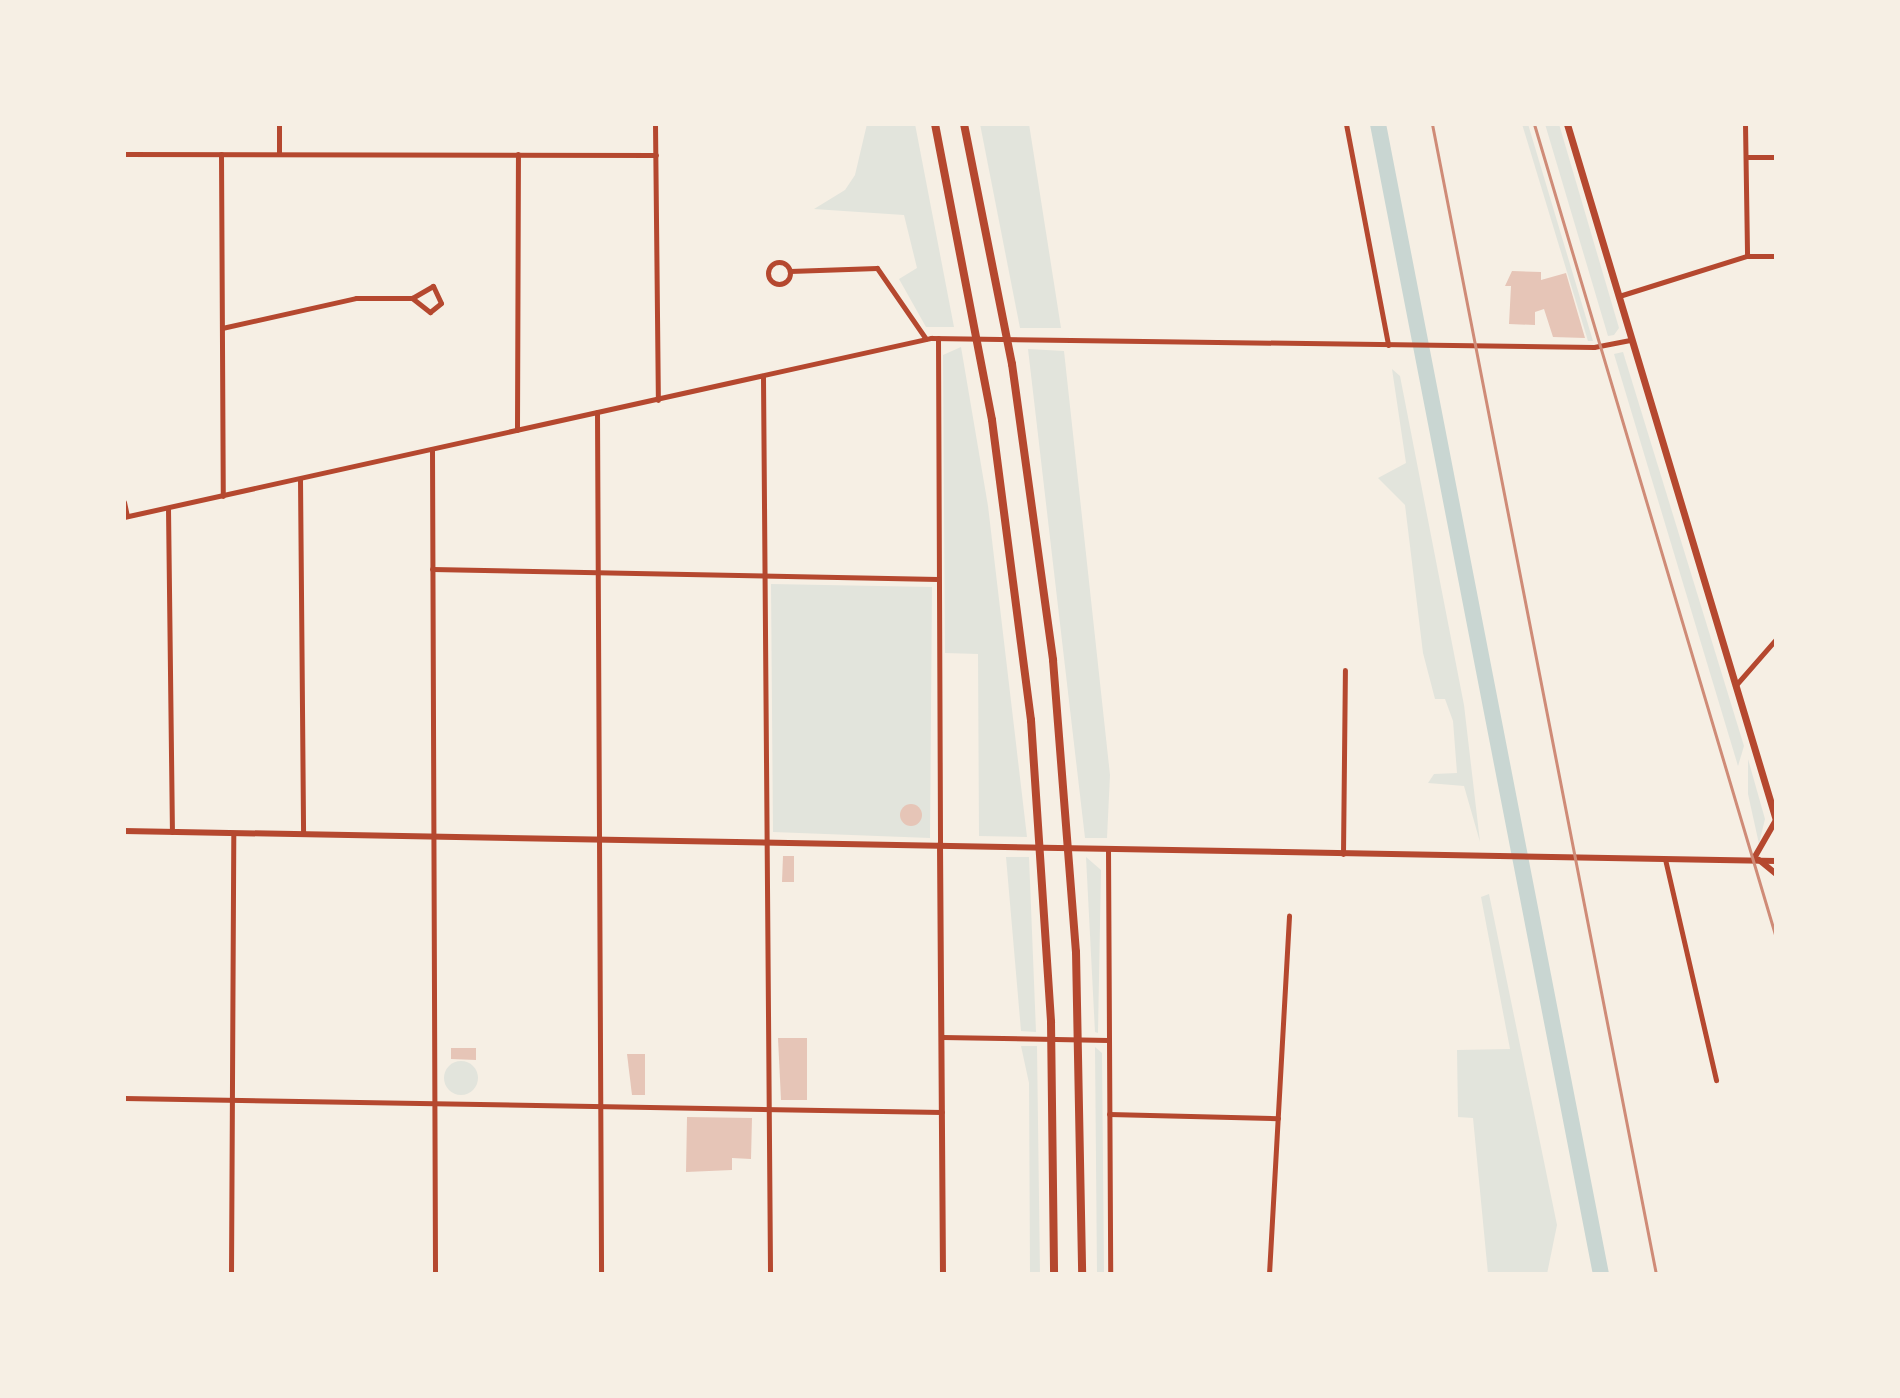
<!DOCTYPE html>
<html>
<head>
<meta charset="utf-8">
<style>
	body { margin:0 }
	#map { position:relative; width:1900px; height:1398px; overflow:hidden; background:#f6efe4; font-family:"Sofia Sans Condensed",sans-serif }
	div>[style] { position:absolute }
	.green>* { inset:0; background:#e2e4dc }
	.round { border-radius:50% }
	.river>* { height:16px; margin:-8px; padding:0 8px; transform-origin:8px; border-radius:8px; background:#c9d6d2 }
	.building>* { inset:0; background:#e6c5b7 }
	.minor>* { height:5px; margin:-2.5px; padding:0 2.5px; transform-origin:2.5px; border-radius:2.5px; background:#b5482f }
	.minor>.ring { margin:-2.5px; padding:0; box-sizing:content-box; background:none; border:5px solid #b5482f; border-radius:50% }
	.tertiary>* { height:6px; margin:-3px; padding:0 3px; transform-origin:3px; border-radius:3px; background:#b5482f }
	.secondary>* { height:7px; margin:-3.5px; padding:0 3.5px; transform-origin:3.5px; border-radius:3.5px; background:#b5482f }
	.motorway>* { height:8px; margin:-4px; padding:0 4px; transform-origin:4px; border-radius:4px; background:#b5482f }
	.rail>* { height:3px; margin:-1.5px; padding:0 1.5px; transform-origin:1.5px; border-radius:1.5px; background:#cf8b77 }
	span { translate:-50% -50%; white-space:nowrap; text-align:center; line-height:1.15; -webkit-text-stroke:7px #f6efe4; paint-order:stroke }
	.frame { position:absolute; inset:0; border:126px solid #f6efe4; pointer-events:none }
</style>
</head>
<body>
<div id="map">
	<div class="green">
		<i style="clip-path:polygon(867px 124px,915px 124px,954px 327px,926px 327px,899px 279px,917px 268px,904px 215px,814px 209px,845px 190px,855px 175px)"></i>
		<i style="clip-path:polygon(980px 124px,1029px 124px,1061px 328px,1020px 328px)"></i>
		<i style="clip-path:polygon(1522px 124px,1528px 124px,1593px 341px,1588px 341px)"></i>
		<i style="clip-path:polygon(1545px 124px,1559px 124px,1619px 328px,1614px 335px,1608px 336px)"></i>
		<i style="clip-path:polygon(961px 347px,988px 506px,1027px 837px,979px 836px,978px 654px,945px 653px,943px 355px)"></i>
		<i style="clip-path:polygon(1028px 349px,1064px 351px,1110px 775px,1107px 838px,1085px 838px)"></i>
		<i style="clip-path:polygon(1623px 352px,1744px 746px,1738px 766px,1614px 354px)"></i>
		<i style="clip-path:polygon(1392px 369px,1400px 376px,1464px 705px,1480px 842px,1464px 786px,1428px 783px,1434px 774px,1457px 773px,1453px 721px,1445px 699px,1435px 699px,1423px 653px,1405px 505px,1378px 478px,1406px 463px)"></i>
		<i style="clip-path:polygon(771px 584px,932px 587px,930px 838px,773px 832px)"></i>
		<i style="clip-path:polygon(1748px 759px,1765px 819px,1759px 844px,1748px 794px)"></i>
		<i style="clip-path:polygon(1006px 857px,1029px 857px,1036px 1032px,1021px 1031px)"></i>
		<i style="clip-path:polygon(1086px 857px,1101px 870px,1098px 1033px,1095px 1032px)"></i>
		<i style="clip-path:polygon(1489px 894px,1557px 1225px,1547px 1274px,1488px 1274px,1473px 1118px,1458px 1117px,1457px 1050px,1510px 1049px,1481px 897px)"></i>
		<i style="clip-path:polygon(1021px 1046px,1037px 1046px,1040px 1274px,1030px 1274px,1029px 1083px)"></i>
		<i style="clip-path:polygon(1095px 1047px,1102px 1053px,1104px 1274px,1097px 1274px)"></i>
		<i class="round" style="left:444px;top:1061px;width:34px;height:34px"></i>
	</div>
	<div class="river">
		<i style="left:1378px;top:124px;width:1171px;rotate:79.03deg"></i>
	</div>
	<div class="building">
		<i style="clip-path:polygon(1512px 271px,1541px 272px,1541px 280px,1566px 273px,1585px 338px,1553px 337px,1544px 309px,1535px 312px,1535px 325px,1509px 324px,1511px 286px,1505px 286px)"></i>
		<i class="round" style="left:900px;top:804px;width:22px;height:22px"></i>
		<i style="clip-path:polygon(783px 856px,794px 856px,794px 882px,782px 882px)"></i>
		<i style="clip-path:polygon(778px 1038px,807px 1038px,807px 1100px,781px 1100px)"></i>
		<i style="clip-path:polygon(451px 1048px,476px 1048px,476px 1060px,451px 1059px)"></i>
		<i style="clip-path:polygon(627px 1054px,645px 1054px,645px 1095px,632px 1095px)"></i>
		<i style="clip-path:polygon(687px 1117px,752px 1118px,751px 1159px,732px 1158px,732px 1170px,686px 1172px)"></i>
	</div>
	<div class="minor">
		<i style="left:279px;top:124px;width:30px;rotate:90deg"></i>
		<i style="left:655px;top:124px;width:276px;rotate:89.4deg"></i>
		<i style="left:1346px;top:124px;width:225px;rotate:79.2deg"></i>
		<i style="left:1745px;top:124px;width:132px;rotate:89.1deg"></i>
		<i style="left:124px;top:154px;width:532px;rotate:0.11deg"></i>
		<i style="left:221px;top:154px;width:342px;rotate:89.7deg"></i>
		<i style="left:1746px;top:157px;width:30px"></i>
		<i class="ring" style="left:768px;top:262px;width:17px;height:17px"></i>
		<i style="left:790px;top:271px;width:87px;rotate:-2deg"></i>
		<i style="left:877px;top:268px;width:86px;rotate:55.4deg"></i>
		<i style="left:1619px;top:296px;width:134px;rotate:-17.4deg"></i>
		<i style="left:1747px;top:256px;width:29px"></i>
		<i style="left:222px;top:328px;width:137px;rotate:-12.6deg"></i>
		<i style="left:356px;top:298px;width:56px"></i>
		<i style="left:412px;top:298px;width:23px;rotate:38deg"></i>
		<i style="left:430px;top:312px;width:14px;rotate:-39deg"></i>
		<i style="left:441px;top:303px;width:19px;rotate:-115deg"></i>
		<i style="left:433px;top:286px;width:24px;rotate:150deg"></i>
		<i style="left:938px;top:338px;width:507px;rotate:89.77deg"></i>
		<i style="left:763px;top:377px;width:897px;rotate:89.55deg"></i>
		<i style="left:597px;top:412px;width:862px;rotate:89.73deg"></i>
		<i style="left:517px;top:430px;width:276px;rotate:-89.8deg"></i>
		<i style="left:432px;top:449px;width:825px;rotate:89.79deg"></i>
		<i style="left:300px;top:479px;width:355px;rotate:89.5deg"></i>
		<i style="left:124px;top:502px;width:14px;rotate:78deg"></i>
		<i style="left:168px;top:508px;width:324px;rotate:89.3deg"></i>
		<i style="left:124px;top:517px;width:827px;rotate:-12.51deg"></i>
		<i style="left:931px;top:338px;width:663px;rotate:0.78deg"></i>
		<i style="left:1594px;top:347px;width:38px;rotate:-11deg"></i>
		<i style="left:432px;top:569px;width:506px;rotate:1.13deg"></i>
		<i style="left:1735px;top:686px;width:62px;rotate:-48.9deg"></i>
		<i style="left:1108px;top:848px;width:426px;rotate:89.7deg"></i>
		<i style="left:1343px;top:854px;width:184px;rotate:-89.4deg"></i>
		<i style="left:1665px;top:859px;width:227px;rotate:77deg"></i>
		<i style="left:942px;top:1037px;width:166px;rotate:1deg"></i>
		<i style="left:124px;top:1098px;width:818px;rotate:0.98deg"></i>
		<i style="left:1109px;top:1114px;width:169px;rotate:1.4deg"></i>
		<i style="left:231px;top:1274px;width:441px;rotate:-89.7deg"></i>
		<i style="left:1269px;top:1274px;width:359px;rotate:-86.8deg"></i>
	</div>
	<div class="tertiary">
		<i style="left:124px;top:831px;width:1652px;rotate:1.04deg"></i>
		<i style="left:940px;top:845px;width:429px;rotate:89.6deg"></i>
		<i style="left:1753px;top:860px;width:46px;rotate:-60.1deg"></i>
		<i style="left:1759px;top:860px;width:22px;rotate:39deg"></i>
	</div>
	<div class="secondary">
		<i style="left:1567px;top:124px;width:727px;rotate:73.29deg"></i>
	</div>
	<div class="motorway">
		<i style="left:935px;top:124px;width:301px;rotate:79.1deg"></i>
		<i style="left:992px;top:420px;width:303px;rotate:82.6deg"></i>
		<i style="left:1031px;top:720px;width:303px;rotate:86.2deg"></i>
		<i style="left:1051px;top:1022px;width:252px;rotate:89.3deg"></i>
		<i style="left:964px;top:124px;width:245px;rotate:78.7deg"></i>
		<i style="left:1012px;top:364px;width:299px;rotate:82.1deg"></i>
		<i style="left:1053px;top:660px;width:293px;rotate:85.5deg"></i>
		<i style="left:1076px;top:952px;width:322px;rotate:88.9deg"></i>
	</div>
	<div class="rail">
		<i style="left:1432px;top:124px;width:1172px;rotate:78.98deg"></i>
		<i style="left:1534px;top:124px;width:849px;rotate:73.44deg"></i>
	</div>
	<div class="frame"></div>
</div>
</body>
</html>
